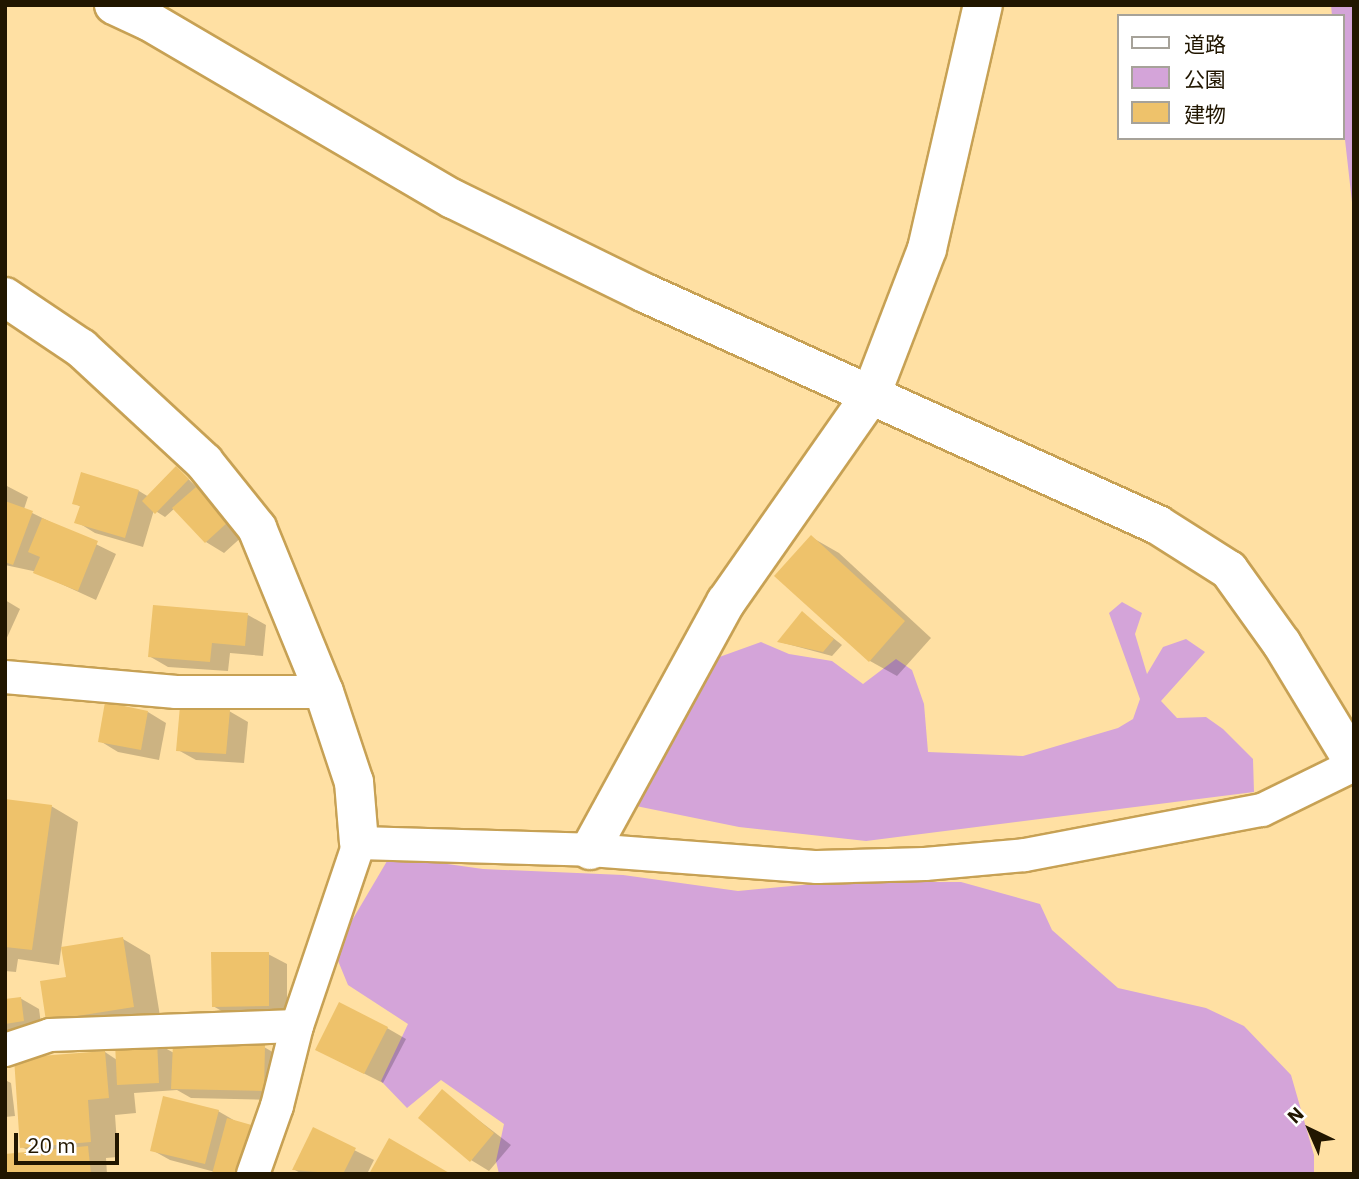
<!DOCTYPE html>
<html>
<head>
<meta charset="utf-8">
<style>
	body { margin:0 }
	#map { position:relative; width:1359px; height:1179px; overflow:hidden; background:#ffe0a3; font-family:"IBM Plex Sans","Noto Sans JP",sans-serif }
	div>[style] { position:absolute }
	.green>* { inset:0; background:#d4a4d9 }
	.shadow>* { inset:0; background:#0003 }
	.building>* { inset:0; background:#eec26b }
	.roads { filter:drop-shadow(2px 0 #c7a154) drop-shadow(-2px 0 #c7a154) drop-shadow(0 2px #c7a154) drop-shadow(0 -2px #c7a154) }
	.street>* { height:32px; margin:-16px; padding:0 16px; transform-origin:16px; border-radius:16px; background:#fff }
	.secondary>* { height:38px; margin:-19px; padding:0 19px; transform-origin:19px; border-radius:19px; background:#fff }
	span { translate:-50% -50%; white-space:nowrap; text-align:center; line-height:1.15; -webkit-text-stroke:5px #fff; paint-order:stroke }
	.frame { position:absolute; inset:0; border:7px solid #211600; pointer-events:none }
	.legend { position:absolute; left:1117px; top:14px; width:228px; height:126px; box-sizing:border-box; background:#fff; border:2px solid #a6a299; margin:0; padding:9px 12px; list-style:none; font-size:21px; color:#211600 }
	.legend li { display:flex; align-items:center; gap:14px; height:35px }
	.legend b { width:35px; border:2px solid #a6a299 }
	.north { position:absolute; left:1275px; top:1095px; width:70px; height:70px; -webkit-text-stroke:5px #fff; paint-order:stroke; rotate:316deg; font-size:19px; font-weight:700; line-height:28px; text-align:center; color:#211600 }
	.north::after { content:''; display:block; margin:auto; width:24px; height:32px; background:#211600; clip-path:polygon(50% 0,100% 100%,50% 72%,0 100%) }
	.scale { position:absolute; left:14px; top:1133px; width:105px; height:32px; box-sizing:border-box; border:4px solid #211600; border-top:0; padding-left:9px; font-size:21px; line-height:24px; white-space:nowrap; color:#211600; -webkit-text-stroke:5px #fff; paint-order:stroke }
</style>
</head>
<body>
<div id="map">
	<div class="green">
		<i style="clip-path:polygon(1331px 5px,1354px 5px,1354px 220px,1343px 122px,1343px 16px,1332px 16px)"></i>
		<i style="clip-path:polygon(1122px 602px,1142px 613px,1135px 634px,1147px 674px,1163px 647px,1186px 639px,1205px 652px,1161px 701px,1177px 718px,1206px 717px,1223px 729px,1253px 759px,1254px 792px,866px 841px,739px 827px,636px 806px,711px 660px,761px 642px,789px 654px,832px 661px,863px 684px,896px 659px,912px 670px,924px 704px,928px 752px,1023px 756px,1118px 728px,1133px 719px,1140px 699px,1109px 613px)"></i>
		<i style="clip-path:polygon(390px 856px,483px 869px,623px 875px,738px 891px,835px 882px,961px 882px,1040px 904px,1052px 930px,1118px 988px,1206px 1008px,1244px 1026px,1291px 1075px,1314px 1155px,1314px 1174px,499px 1174px,496px 1161px,504px 1124px,441px 1080px,407px 1108px,381px 1081px,408px 1024px,348px 985px,334px 951px)"></i>
	</div>
	<div class="shadow">
		<i style="clip-path:polygon(177px 468px,245px 534px,224px 553px,206px 542px,175px 508px,165px 517px,154px 510px,143px 547px,95px 533px,77px 522px,81px 507px,74px 503px,139px 491px,149px 497px)"></i>
		<i style="clip-path:polygon(5px 485px,28px 497px,24px 509px,116px 554px,96px 600px,33px 571px,5px 565px)"></i>
		<i style="clip-path:polygon(811px 537px,839px 553px,931px 638px,897px 676px,870px 661px)"></i>
		<i style="clip-path:polygon(5px 600px,20px 609px,5px 642px)"></i>
		<i style="clip-path:polygon(803px 614px,842px 645px,832px 656px,780px 642px)"></i>
		<i style="clip-path:polygon(248px 615px,266px 625px,263px 656px,230px 653px,228px 671px,168px 667px,149px 656px)"></i>
		<i style="clip-path:polygon(229px 711px,248px 722px,244px 763px,196px 760px,178px 750px)"></i>
		<i style="clip-path:polygon(148px 712px,166px 723px,159px 760px,118px 752px,100px 741px)"></i>
		<i style="clip-path:polygon(5px 800px,51px 806px,78px 822px,59px 965px,18px 959px,16px 972px,5px 971px)"></i>
		<i style="clip-path:polygon(123px 939px,150px 955px,161px 1022px,47px 1020px,68px 978px)"></i>
		<i style="clip-path:polygon(268px 954px,287px 964px,287px 1016px,232px 1017px,213px 1006px)"></i>
		<i style="clip-path:polygon(20px 998px,39px 1009px,42px 1031px,5px 1036px,5px 1001px)"></i>
		<i style="clip-path:polygon(387px 1028px,406px 1039px,383px 1083px,335px 1059px)"></i>
		<i style="clip-path:polygon(156px 1043px,174px 1053px,264px 1047px,283px 1058px,282px 1100px,191px 1098px,177px 1090px,134px 1093px,136px 1113px,115px 1115px,118px 1157px,106px 1158px,107px 1174px,5px 1174px,33px 1153px,22px 1147px,105px 1052px,117px 1060px)"></i>
		<i style="clip-path:polygon(5px 1080px,11px 1083px,15px 1116px,5px 1117px)"></i>
		<i style="clip-path:polygon(442px 1092px,511px 1145px,489px 1171px,471px 1160px)"></i>
		<i style="clip-path:polygon(218px 1111px,237px 1122px,215px 1172px,170px 1160px,152px 1150px)"></i>
		<i style="clip-path:polygon(314px 1130px,374px 1160px,367px 1174px,302px 1174px,295px 1170px)"></i>
	</div>
	<div class="building">
		<i style="clip-path:polygon(176px 466px,189px 479px,155px 514px,142px 501px)"></i>
		<i style="clip-path:polygon(81px 472px,139px 490px,125px 538px,74px 523px,80px 506px,72px 504px)"></i>
		<i style="clip-path:polygon(196px 487px,228px 522px,205px 543px,172px 508px)"></i>
		<i style="clip-path:polygon(5px 501px,33px 511px,13px 565px,5px 562px)"></i>
		<i style="clip-path:polygon(42px 518px,98px 541px,78px 591px,33px 573px,40px 557px,28px 552px)"></i>
		<i style="clip-path:polygon(811px 535px,905px 621px,869px 662px,774px 576px)"></i>
		<i style="clip-path:polygon(153px 605px,248px 613px,245px 646px,212px 643px,210px 662px,148px 657px)"></i>
		<i style="clip-path:polygon(802px 611px,834px 639px,823px 652px,777px 642px)"></i>
		<i style="clip-path:polygon(105px 702px,148px 711px,141px 750px,98px 742px)"></i>
		<i style="clip-path:polygon(180px 706px,230px 710px,226px 754px,176px 751px)"></i>
		<i style="clip-path:polygon(5px 799px,52px 805px,32px 950px,5px 947px)"></i>
		<i style="clip-path:polygon(123px 937px,134px 1007px,46px 1021px,40px 981px,66px 977px,61px 947px)"></i>
		<i style="clip-path:polygon(211px 952px,269px 952px,269px 1006px,212px 1007px)"></i>
		<i style="clip-path:polygon(21px 997px,24px 1021px,5px 1024px,5px 999px)"></i>
		<i style="clip-path:polygon(339px 1002px,388px 1027px,364px 1074px,315px 1050px)"></i>
		<i style="clip-path:polygon(157px 1041px,159px 1083px,117px 1085px,115px 1043px)"></i>
		<i style="clip-path:polygon(173px 1043px,265px 1045px,264px 1091px,171px 1089px)"></i>
		<i style="clip-path:polygon(105px 1051px,109px 1098px,88px 1100px,91px 1142px,20px 1148px,14px 1058px)"></i>
		<i style="clip-path:polygon(442px 1089px,494px 1133px,470px 1162px,418px 1118px)"></i>
		<i style="clip-path:polygon(163px 1096px,219px 1110px,205px 1164px,150px 1151px)"></i>
		<i style="clip-path:polygon(227px 1118px,255px 1126px,242px 1174px,212px 1174px)"></i>
		<i style="clip-path:polygon(313px 1127px,356px 1148px,343px 1174px,292px 1170px)"></i>
		<i style="clip-path:polygon(389px 1138px,451px 1174px,369px 1174px)"></i>
		<i style="clip-path:polygon(88px 1146px,91px 1174px,5px 1174px,5px 1154px)"></i>
	</div>
	<div class="roads">
		<div class="street">
			<i style="left:5px;top:677px;width:172px;rotate:5deg"></i>
			<i style="left:176px;top:692px;width:148px"></i>
			<i style="left:5px;top:1050px;width:47px;rotate:-18.4deg"></i>
			<i style="left:50px;top:1035px;width:247px;rotate:-2.1deg"></i>
			<i style="left:253px;top:1174px;width:72px;rotate:-70.6deg"></i>
			<i style="left:277px;top:1106px;width:82px;rotate:-76deg"></i>
			<i style="left:297px;top:1026px;width:193px;rotate:-71.3deg"></i>
			<i style="left:359px;top:843px;width:231px;rotate:1.7deg"></i>
			<i style="left:590px;top:850px;width:228px;rotate:4.3deg"></i>
			<i style="left:817px;top:867px;width:108px;rotate:-1.6deg"></i>
			<i style="left:925px;top:864px;width:100px;rotate:-5.1deg"></i>
			<i style="left:1025px;top:855px;width:241px;rotate:-10.8deg"></i>
			<i style="left:1262px;top:810px;width:102px;rotate:-26.1deg"></i>
		</div>
		<div class="secondary">
			<i style="left:114px;top:5px;width:38px;rotate:25deg"></i>
			<i style="left:149px;top:21px;width:352px;rotate:30.4deg"></i>
			<i style="left:453px;top:199px;width:214px;rotate:26.1deg"></i>
			<i style="left:645px;top:293px;width:563px;rotate:24.33deg"></i>
			<i style="left:1158px;top:525px;width:84px;rotate:32.4deg"></i>
			<i style="left:1229px;top:570px;width:91px;rotate:54.4deg"></i>
			<i style="left:1282px;top:644px;width:139px;rotate:58.8deg"></i>
			<i style="left:5px;top:297px;width:92px;rotate:33.9deg"></i>
			<i style="left:81px;top:348px;width:168px;rotate:42.8deg"></i>
			<i style="left:204px;top:462px;width:85px;rotate:51.2deg"></i>
			<i style="left:257px;top:528px;width:177px;rotate:67.8deg"></i>
			<i style="left:324px;top:692px;width:95px;rotate:71.6deg"></i>
			<i style="left:354px;top:782px;width:61px;rotate:85.3deg"></i>
			<i style="left:590px;top:850px;width:283px;rotate:-61.3deg"></i>
			<i style="left:726px;top:602px;width:253px;rotate:-55deg"></i>
			<i style="left:871px;top:395px;width:156px;rotate:-69deg"></i>
			<i style="left:927px;top:249px;width:250px;rotate:-77.1deg"></i>
		</div>
	</div>
	<div class="frame"></div>
	<ul class="legend">
	<li><b style="height:9px;background:#fff"></b>道路</li>
	<li><b style="height:19px;background:#d4a4d9"></b>公園</li>
	<li><b style="height:19px;background:#eec26b"></b>建物</li>
	</ul>
	<div class="north">N</div>
	<div class="scale">20 m</div>
</div>
</body>
</html>
